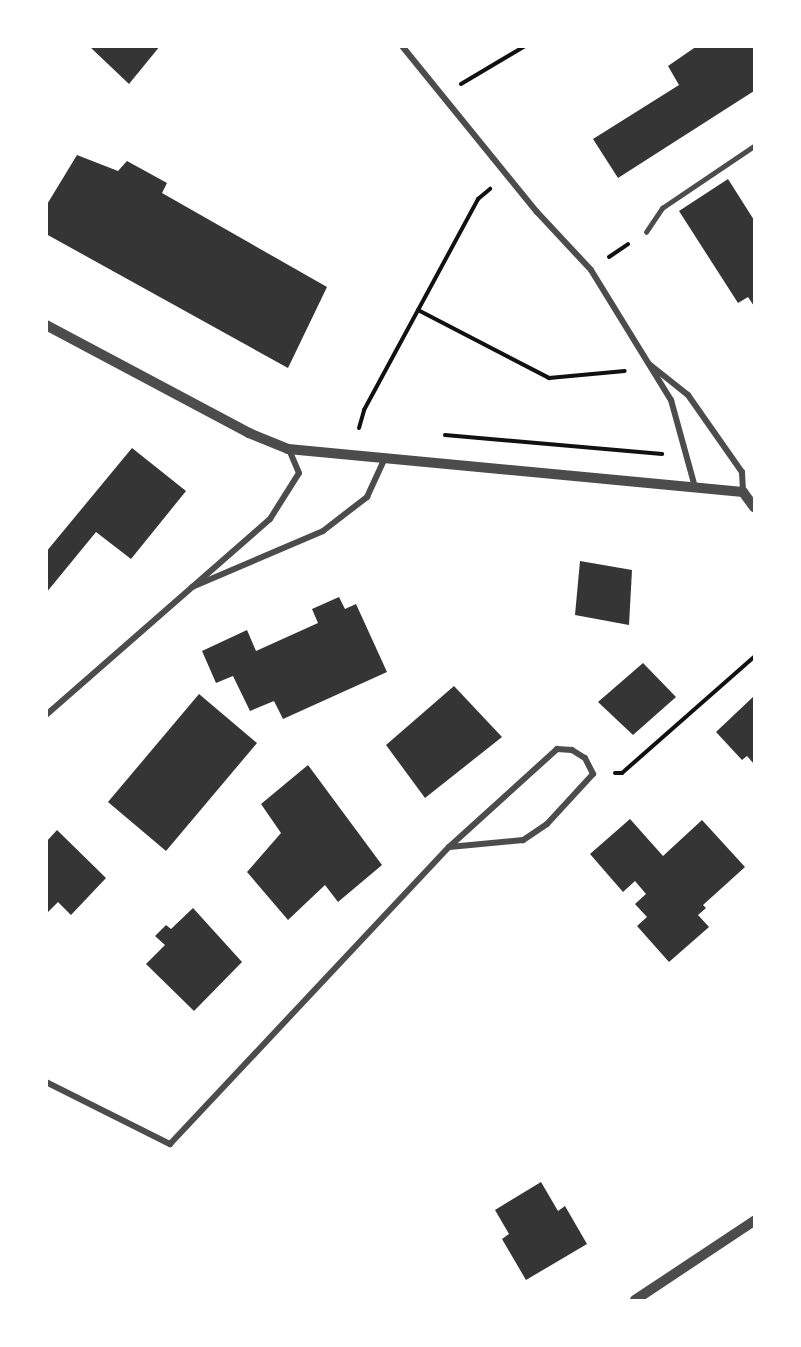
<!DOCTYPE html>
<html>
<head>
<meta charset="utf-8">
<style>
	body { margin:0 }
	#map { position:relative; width:801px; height:1347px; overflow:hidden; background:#fff; font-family:Arial,sans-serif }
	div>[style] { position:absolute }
	.building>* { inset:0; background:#353535 }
	.path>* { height:4px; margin:-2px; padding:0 2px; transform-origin:2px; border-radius:2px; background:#111 }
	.service>* { height:4.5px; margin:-2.25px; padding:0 2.25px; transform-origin:2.25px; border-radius:2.25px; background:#4c4c4c }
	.minor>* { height:6px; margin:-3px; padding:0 3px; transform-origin:3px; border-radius:3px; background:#4c4c4c }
	.tertiary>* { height:10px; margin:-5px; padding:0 5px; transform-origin:5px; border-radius:5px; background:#4c4c4c }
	span { translate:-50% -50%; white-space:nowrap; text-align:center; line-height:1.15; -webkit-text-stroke:5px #fff; paint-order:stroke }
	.frame { position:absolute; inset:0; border:48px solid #fff; pointer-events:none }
</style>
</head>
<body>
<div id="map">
	<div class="building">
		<i style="clip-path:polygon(89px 46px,160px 46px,129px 84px)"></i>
		<i style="clip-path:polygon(697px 46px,754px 46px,754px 91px,618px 178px,593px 139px,679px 85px,668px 66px)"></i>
		<i style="clip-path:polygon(77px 155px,118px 171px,127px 161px,167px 183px,162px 193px,327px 287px,288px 368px,46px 234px,46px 206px)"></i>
		<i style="clip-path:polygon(728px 179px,754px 220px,754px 306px,748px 297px,738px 303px,679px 211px)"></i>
		<i style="clip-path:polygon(132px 448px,186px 491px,131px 559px,96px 532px,46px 593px,46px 552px)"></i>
		<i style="clip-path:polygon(580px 561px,632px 570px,629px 625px,575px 615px)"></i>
		<i style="clip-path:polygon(339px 597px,345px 609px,356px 604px,387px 672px,283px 719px,274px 701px,250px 711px,233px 676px,216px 683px,202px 651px,247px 630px,256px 651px,318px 623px,312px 609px)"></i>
		<i style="clip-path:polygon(643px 663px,676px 697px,633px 735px,598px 702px)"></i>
		<i style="clip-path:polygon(454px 686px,502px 737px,425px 798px,386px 745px)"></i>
		<i style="clip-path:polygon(199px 694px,257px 743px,166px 851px,108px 802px)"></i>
		<i style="clip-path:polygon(754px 696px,754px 764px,747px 756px,742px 760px,716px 732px)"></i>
		<i style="clip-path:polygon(308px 765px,382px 865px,338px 902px,325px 885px,288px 920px,247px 872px,281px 833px,261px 804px)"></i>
		<i style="clip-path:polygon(630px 819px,663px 856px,702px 820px,745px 867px,703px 905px,706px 908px,698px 915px,709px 927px,669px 962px,637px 926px,647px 917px,635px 904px,646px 894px,635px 881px,623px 892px,590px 854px)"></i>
		<i style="clip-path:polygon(57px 830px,106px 878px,71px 915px,58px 902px,46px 914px,46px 842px)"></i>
		<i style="clip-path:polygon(193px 908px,242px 962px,194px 1011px,146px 964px,165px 945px,155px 936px,166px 925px,171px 929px)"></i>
		<i style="clip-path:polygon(541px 1182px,558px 1211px,565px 1206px,587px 1244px,526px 1280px,502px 1239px,509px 1234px,495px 1210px)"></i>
	</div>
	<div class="path">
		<i style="left:461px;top:84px;width:74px;rotate:-30.7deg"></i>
		<i style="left:609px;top:257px;width:23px;rotate:-34deg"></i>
		<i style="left:418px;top:310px;width:148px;rotate:27.4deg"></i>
		<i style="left:549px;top:378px;width:76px;rotate:-5.3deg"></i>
		<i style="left:359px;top:428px;width:19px;rotate:-74deg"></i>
		<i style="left:364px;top:410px;width:240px;rotate:-61.6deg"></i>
		<i style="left:478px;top:199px;width:16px;rotate:-40deg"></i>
		<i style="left:445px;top:435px;width:218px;rotate:5deg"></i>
		<i style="left:615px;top:773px;width:7px"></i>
		<i style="left:622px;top:773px;width:176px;rotate:-41.3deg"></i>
	</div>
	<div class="service">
		<i style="left:646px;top:232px;width:29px;rotate:-56deg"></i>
		<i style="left:662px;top:208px;width:111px;rotate:-34deg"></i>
	</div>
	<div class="minor">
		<i style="left:402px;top:46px;width:214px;rotate:50.9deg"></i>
		<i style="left:537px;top:212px;width:79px;rotate:47deg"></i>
		<i style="left:591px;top:270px;width:153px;rotate:58.4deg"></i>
		<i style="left:671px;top:400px;width:90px;rotate:74.6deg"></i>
		<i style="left:649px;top:364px;width:50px;rotate:38.5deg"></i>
		<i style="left:688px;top:395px;width:94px;rotate:55deg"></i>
		<i style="left:742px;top:472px;width:20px;rotate:87deg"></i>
		<i style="left:192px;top:587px;width:142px;rotate:-23.1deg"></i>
		<i style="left:323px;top:531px;width:56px;rotate:-37.7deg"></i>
		<i style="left:367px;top:497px;width:41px;rotate:-65.3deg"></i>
		<i style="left:46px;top:715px;width:298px;rotate:-41.2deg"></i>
		<i style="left:270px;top:519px;width:54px;rotate:-57.8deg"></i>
		<i style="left:299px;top:473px;width:26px;rotate:-113deg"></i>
		<i style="left:46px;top:1082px;width:139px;rotate:26.6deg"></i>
		<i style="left:170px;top:1144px;width:407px;rotate:-46.8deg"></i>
		<i style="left:449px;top:847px;width:146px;rotate:-42.2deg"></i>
		<i style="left:557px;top:749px;width:15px;rotate:4deg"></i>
		<i style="left:572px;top:750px;width:15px;rotate:32deg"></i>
		<i style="left:585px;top:758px;width:18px;rotate:63deg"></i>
		<i style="left:593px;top:774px;width:68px;rotate:132.6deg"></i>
		<i style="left:547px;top:824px;width:29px;rotate:146deg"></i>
		<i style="left:523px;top:840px;width:74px;rotate:174.6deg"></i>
	</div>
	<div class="tertiary">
		<i style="left:46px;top:325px;width:230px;rotate:28deg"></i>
		<i style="left:249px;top:433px;width:42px;rotate:22.3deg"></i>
		<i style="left:288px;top:449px;width:457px;rotate:5.4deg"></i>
		<i style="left:743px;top:492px;width:19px;rotate:54deg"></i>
		<i style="left:635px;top:1300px;width:143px;rotate:-33.6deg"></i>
	</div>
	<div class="frame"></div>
</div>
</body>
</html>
